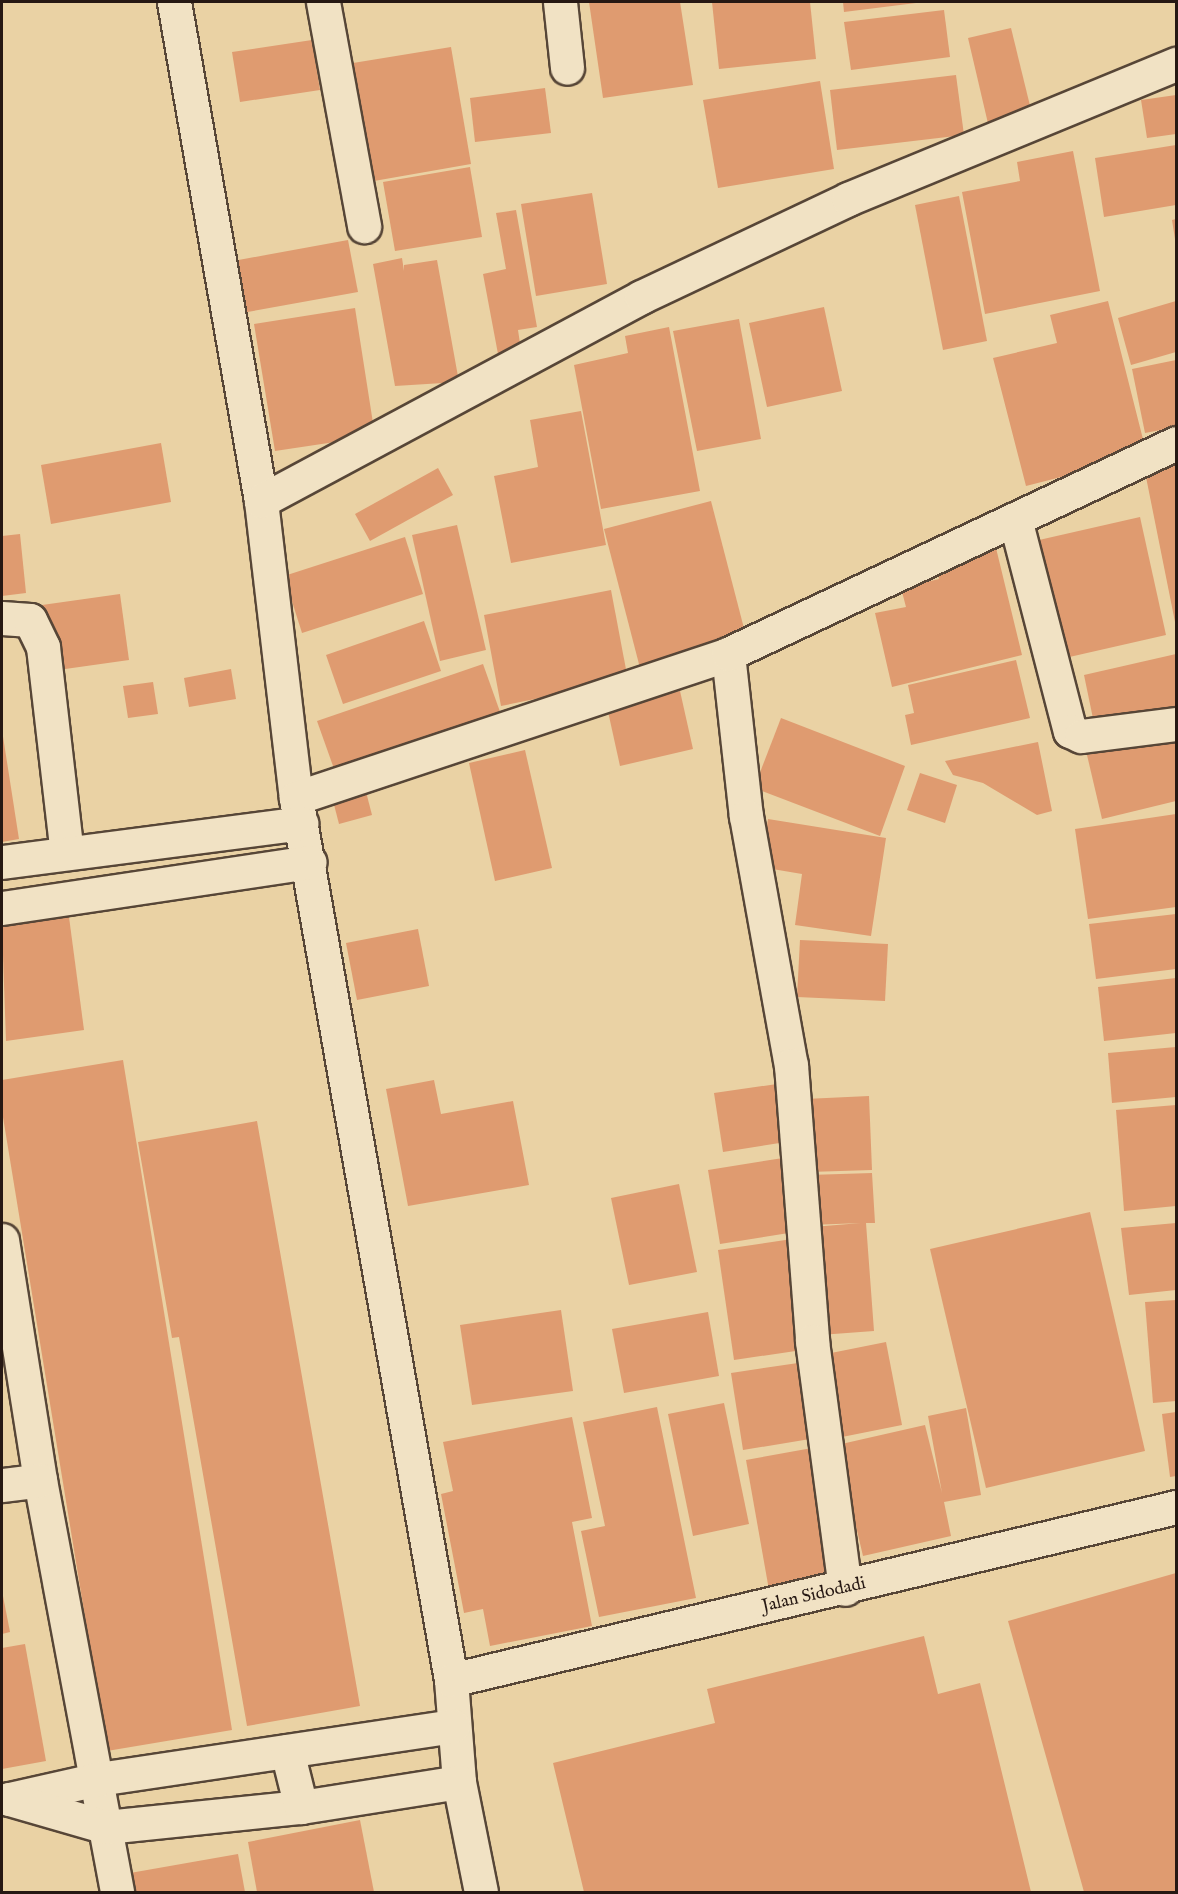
<!DOCTYPE html>
<html>
<head>
<meta charset="utf-8">
<style>
	body { margin:0 }
	#map { position:relative; width:1178px; height:1894px; overflow:hidden; background:#ead2a4; font-family:"IM FELL English",serif }
	div>[style] { position:absolute }
	.building>* { inset:0; background:#df9b70 }
	.roads { filter:drop-shadow(2px 0 #574637) drop-shadow(-2px 0 #574637) drop-shadow(0 2px #574637) drop-shadow(0 -2px #574637) }
	.minor>* { height:33px; margin:-16.5px; padding:0 16.5px; transform-origin:16.5px; border-radius:16.5px; background:#f1e2c4 }
	span { translate:-50% -50%; white-space:nowrap; text-align:center; line-height:1.15; -webkit-text-stroke:5px #f1e2c4; paint-order:stroke }
	.street-label { font-size:18px; color:#261813 }
	.frame { position:absolute; inset:0; border:3px solid #261813; pointer-events:none }
</style>
</head>
<body>
<div id="map">
	<div class="building">
		<i style="clip-path:polygon(589px 2px,680px 2px,693px 85px,603px 98px)"></i>
		<i style="clip-path:polygon(712px 2px,810px 2px,816px 59px,719px 69px)"></i>
		<i style="clip-path:polygon(843px 2px,916px 2px,916px 3px,844px 12px)"></i>
		<i style="clip-path:polygon(944px 10px,950px 57px,851px 70px,844px 22px)"></i>
		<i style="clip-path:polygon(1011px 28px,1034px 122px,990px 132px,968px 38px)"></i>
		<i style="clip-path:polygon(312px 40px,320px 90px,240px 102px,232px 52px)"></i>
		<i style="clip-path:polygon(451px 47px,471px 164px,374px 181px,353px 63px)"></i>
		<i style="clip-path:polygon(956px 75px,964px 135px,837px 150px,830px 90px)"></i>
		<i style="clip-path:polygon(820px 81px,834px 169px,718px 188px,703px 100px)"></i>
		<i style="clip-path:polygon(545px 88px,551px 133px,475px 142px,470px 98px)"></i>
		<i style="clip-path:polygon(1176px 95px,1176px 134px,1147px 138px,1141px 100px)"></i>
		<i style="clip-path:polygon(1176px 145px,1176px 205px,1104px 217px,1095px 158px)"></i>
		<i style="clip-path:polygon(1073px 151px,1100px 291px,985px 314px,962px 192px,1020px 181px,1017px 162px)"></i>
		<i style="clip-path:polygon(470px 167px,482px 237px,395px 251px,383px 182px)"></i>
		<i style="clip-path:polygon(592px 193px,607px 284px,536px 296px,521px 204px)"></i>
		<i style="clip-path:polygon(959px 196px,987px 341px,943px 350px,915px 205px)"></i>
		<i style="clip-path:polygon(516px 210px,537px 327px,518px 330px,521px 350px,498px 354px,483px 274px,506px 269px,496px 213px)"></i>
		<i style="clip-path:polygon(1176px 219px,1176px 239px,1175px 239px,1172px 220px)"></i>
		<i style="clip-path:polygon(348px 240px,358px 292px,242px 313px,233px 261px)"></i>
		<i style="clip-path:polygon(402px 258px,404px 271px,404px 265px,437px 260px,459px 382px,395px 386px,373px 264px)"></i>
		<i style="clip-path:polygon(1108px 301px,1147px 455px,1026px 486px,993px 358px,1057px 343px,1050px 315px)"></i>
		<i style="clip-path:polygon(1176px 301px,1176px 352px,1131px 365px,1118px 318px)"></i>
		<i style="clip-path:polygon(824px 307px,842px 391px,767px 407px,749px 323px)"></i>
		<i style="clip-path:polygon(355px 308px,375px 436px,275px 451px,254px 324px)"></i>
		<i style="clip-path:polygon(739px 319px,761px 439px,697px 451px,673px 331px)"></i>
		<i style="clip-path:polygon(669px 327px,700px 491px,601px 509px,574px 365px,628px 353px,625px 336px)"></i>
		<i style="clip-path:polygon(1176px 360px,1176px 427px,1145px 433px,1132px 369px)"></i>
		<i style="clip-path:polygon(581px 411px,606px 545px,511px 563px,494px 476px,538px 467px,530px 420px)"></i>
		<i style="clip-path:polygon(161px 443px,171px 502px,51px 524px,41px 465px)"></i>
		<i style="clip-path:polygon(1176px 461px,1176px 622px,1175px 622px,1144px 467px)"></i>
		<i style="clip-path:polygon(438px 468px,453px 495px,370px 541px,355px 514px)"></i>
		<i style="clip-path:polygon(711px 501px,747px 640px,640px 668px,604px 529px)"></i>
		<i style="clip-path:polygon(1140px 517px,1166px 635px,1065px 658px,1039px 540px)"></i>
		<i style="clip-path:polygon(457px 525px,486px 650px,440px 661px,412px 535px)"></i>
		<i style="clip-path:polygon(20px 534px,26px 593px,2px 596px,2px 536px)"></i>
		<i style="clip-path:polygon(405px 537px,423px 594px,302px 633px,284px 576px)"></i>
		<i style="clip-path:polygon(996px 548px,1022px 655px,892px 687px,875px 613px,906px 607px,901px 588px,939px 579px,935px 562px)"></i>
		<i style="clip-path:polygon(611px 590px,628px 680px,501px 706px,484px 615px)"></i>
		<i style="clip-path:polygon(120px 594px,129px 660px,51px 671px,42px 605px)"></i>
		<i style="clip-path:polygon(424px 621px,441px 671px,343px 704px,326px 655px)"></i>
		<i style="clip-path:polygon(1176px 654px,1176px 715px,1096px 733px,1084px 675px)"></i>
		<i style="clip-path:polygon(1016px 660px,1030px 718px,911px 745px,905px 715px,914px 713px,908px 685px)"></i>
		<i style="clip-path:polygon(483px 664px,504px 723px,338px 780px,317px 721px)"></i>
		<i style="clip-path:polygon(231px 669px,236px 699px,189px 707px,184px 678px)"></i>
		<i style="clip-path:polygon(153px 682px,158px 714px,128px 718px,123px 686px)"></i>
		<i style="clip-path:polygon(680px 691px,693px 749px,620px 766px,607px 707px)"></i>
		<i style="clip-path:polygon(781px 718px,905px 766px,880px 836px,754px 788px)"></i>
		<i style="clip-path:polygon(2px 730px,19px 839px,2px 842px)"></i>
		<i style="clip-path:polygon(1176px 734px,1176px 801px,1102px 819px,1087px 755px)"></i>
		<i style="clip-path:polygon(1038px 742px,1052px 811px,1037px 815px,983px 783px,953px 775px,945px 761px)"></i>
		<i style="clip-path:polygon(525px 750px,552px 868px,495px 881px,469px 763px)"></i>
		<i style="clip-path:polygon(920px 773px,957px 785px,945px 823px,907px 810px)"></i>
		<i style="clip-path:polygon(364px 784px,372px 815px,339px 824px,331px 793px)"></i>
		<i style="clip-path:polygon(1176px 814px,1176px 907px,1088px 919px,1075px 829px)"></i>
		<i style="clip-path:polygon(768px 819px,886px 838px,871px 936px,795px 925px,802px 874px,761px 867px)"></i>
		<i style="clip-path:polygon(1176px 914px,1176px 969px,1096px 979px,1089px 924px)"></i>
		<i style="clip-path:polygon(69px 917px,84px 1030px,6px 1041px,2px 926px)"></i>
		<i style="clip-path:polygon(418px 929px,429px 986px,357px 1000px,346px 943px)"></i>
		<i style="clip-path:polygon(800px 940px,888px 944px,885px 1001px,797px 997px)"></i>
		<i style="clip-path:polygon(1176px 978px,1176px 1033px,1104px 1041px,1098px 987px)"></i>
		<i style="clip-path:polygon(1176px 1047px,1176px 1097px,1112px 1103px,1108px 1053px)"></i>
		<i style="clip-path:polygon(123px 1060px,232px 1730px,107px 1751px,2px 1111px,2px 1080px)"></i>
		<i style="clip-path:polygon(434px 1080px,441px 1114px,513px 1101px,529px 1185px,408px 1206px,386px 1089px)"></i>
		<i style="clip-path:polygon(777px 1084px,786px 1142px,723px 1152px,714px 1093px)"></i>
		<i style="clip-path:polygon(869px 1096px,872px 1170px,809px 1172px,805px 1099px)"></i>
		<i style="clip-path:polygon(1176px 1105px,1176px 1206px,1124px 1211px,1116px 1110px)"></i>
		<i style="clip-path:polygon(257px 1121px,360px 1706px,247px 1726px,179px 1337px,172px 1338px,138px 1142px)"></i>
		<i style="clip-path:polygon(783px 1158px,795px 1232px,720px 1244px,708px 1170px)"></i>
		<i style="clip-path:polygon(872px 1173px,875px 1223px,866px 1223px,874px 1331px,820px 1335px,812px 1227px,861px 1223px,811px 1225px,809px 1175px)"></i>
		<i style="clip-path:polygon(679px 1184px,697px 1272px,629px 1285px,611px 1198px)"></i>
		<i style="clip-path:polygon(1090px 1212px,1145px 1451px,986px 1488px,930px 1249px)"></i>
		<i style="clip-path:polygon(1176px 1223px,1176px 1290px,1129px 1295px,1121px 1228px)"></i>
		<i style="clip-path:polygon(792px 1239px,809px 1349px,734px 1360px,718px 1250px)"></i>
		<i style="clip-path:polygon(1176px 1300px,1176px 1401px,1153px 1403px,1145px 1302px)"></i>
		<i style="clip-path:polygon(561px 1310px,573px 1391px,472px 1405px,460px 1325px)"></i>
		<i style="clip-path:polygon(708px 1312px,719px 1376px,624px 1393px,612px 1329px)"></i>
		<i style="clip-path:polygon(886px 1342px,902px 1425px,837px 1438px,821px 1355px)"></i>
		<i style="clip-path:polygon(798px 1363px,810px 1439px,743px 1450px,731px 1373px)"></i>
		<i style="clip-path:polygon(724px 1403px,749px 1524px,693px 1536px,668px 1414px)"></i>
		<i style="clip-path:polygon(657px 1407px,696px 1598px,599px 1617px,581px 1531px,605px 1526px,583px 1422px)"></i>
		<i style="clip-path:polygon(966px 1408px,981px 1495px,944px 1502px,951px 1536px,863px 1556px,837px 1445px,925px 1425px,942px 1493px,928px 1416px)"></i>
		<i style="clip-path:polygon(1176px 1412px,1176px 1476px,1170px 1477px,1162px 1414px)"></i>
		<i style="clip-path:polygon(572px 1417px,592px 1518px,572px 1522px,592px 1626px,490px 1646px,483px 1609px,464px 1613px,441px 1494px,453px 1491px,443px 1442px)"></i>
		<i style="clip-path:polygon(812px 1448px,835px 1578px,769px 1590px,746px 1460px)"></i>
		<i style="clip-path:polygon(1176px 1573px,1176px 1892px,1084px 1892px,1008px 1621px)"></i>
		<i style="clip-path:polygon(2px 1591px,10px 1632px,2px 1634px)"></i>
		<i style="clip-path:polygon(924px 1636px,938px 1694px,980px 1683px,1031px 1892px,584px 1892px,553px 1763px,715px 1723px,707px 1689px)"></i>
		<i style="clip-path:polygon(25px 1644px,46px 1761px,2px 1769px,2px 1648px)"></i>
		<i style="clip-path:polygon(360px 1820px,374px 1892px,257px 1892px,248px 1842px)"></i>
		<i style="clip-path:polygon(238px 1854px,245px 1892px,134px 1892px,130px 1873px)"></i>
	</div>
	<div class="roads">
		<div class="minor">
			<i style="left:174px;top:2px;width:507px;rotate:80.11deg"></i>
			<i style="left:261px;top:501px;width:299px;rotate:83.3deg"></i>
			<i style="left:296px;top:798px;width:896px;rotate:80.03deg"></i>
			<i style="left:451px;top:1680px;width:102px;rotate:85.5deg"></i>
			<i style="left:459px;top:1782px;width:112px;rotate:78.7deg"></i>
			<i style="left:323px;top:2px;width:228px;rotate:79.6deg"></i>
			<i style="left:560px;top:2px;width:66px;rotate:83.9deg"></i>
			<i style="left:261px;top:501px;width:431px;rotate:-28.2deg"></i>
			<i style="left:641px;top:297px;width:229px;rotate:-25.3deg"></i>
			<i style="left:848px;top:199px;width:355px;rotate:-22.4deg"></i>
			<i style="left:1015px;top:519px;width:219px;rotate:75.5deg"></i>
			<i style="left:1070px;top:731px;width:12px;rotate:24deg"></i>
			<i style="left:1081px;top:736px;width:96px;rotate:-7.2deg"></i>
			<i style="left:2px;top:618px;width:28px;rotate:4deg"></i>
			<i style="left:30px;top:620px;width:30px;rotate:64deg"></i>
			<i style="left:43px;top:647px;width:207px;rotate:83.4deg"></i>
			<i style="left:728px;top:654px;width:163px;rotate:83.7deg"></i>
			<i style="left:746px;top:816px;width:253px;rotate:79.8deg"></i>
			<i style="left:791px;top:1065px;width:277px;rotate:85.6deg"></i>
			<i style="left:812px;top:1341px;width:250px;rotate:82.4deg"></i>
			<i style="left:296px;top:798px;width:455px;rotate:-18.4deg"></i>
			<i style="left:728px;top:654px;width:495px;rotate:-25.2deg"></i>
			<i style="left:2px;top:862px;width:302px;rotate:-7.4deg"></i>
			<i style="left:2px;top:908px;width:311px;rotate:-8.5deg"></i>
			<i style="left:2px;top:1240px;width:243px;rotate:81deg"></i>
			<i style="left:40px;top:1480px;width:419px;rotate:79.4deg"></i>
			<i style="left:2px;top:1485px;width:38px;rotate:-7deg"></i>
			<i style="left:451px;top:1680px;width:745px;rotate:-13.42deg"></i>
			<i style="left:453px;top:1726px;width:359px;rotate:171.5deg"></i>
			<i style="left:98px;top:1779px;width:91px;rotate:167.3deg"></i>
			<i style="left:9px;top:1799px;width:101px;rotate:16.1deg"></i>
			<i style="left:106px;top:1827px;width:196px;rotate:-5.9deg"></i>
			<i style="left:301px;top:1807px;width:160px;rotate:-9deg"></i>
			<i style="left:287px;top:1751px;width:58px;rotate:76deg"></i>
		</div>
	</div>
	<div class="street-label">
		<span style="left:814px;top:1596px;rotate:-13deg">Jalan Sidodadi</span>
	</div>
	<div class="frame"></div>
</div>
</body>
</html>
